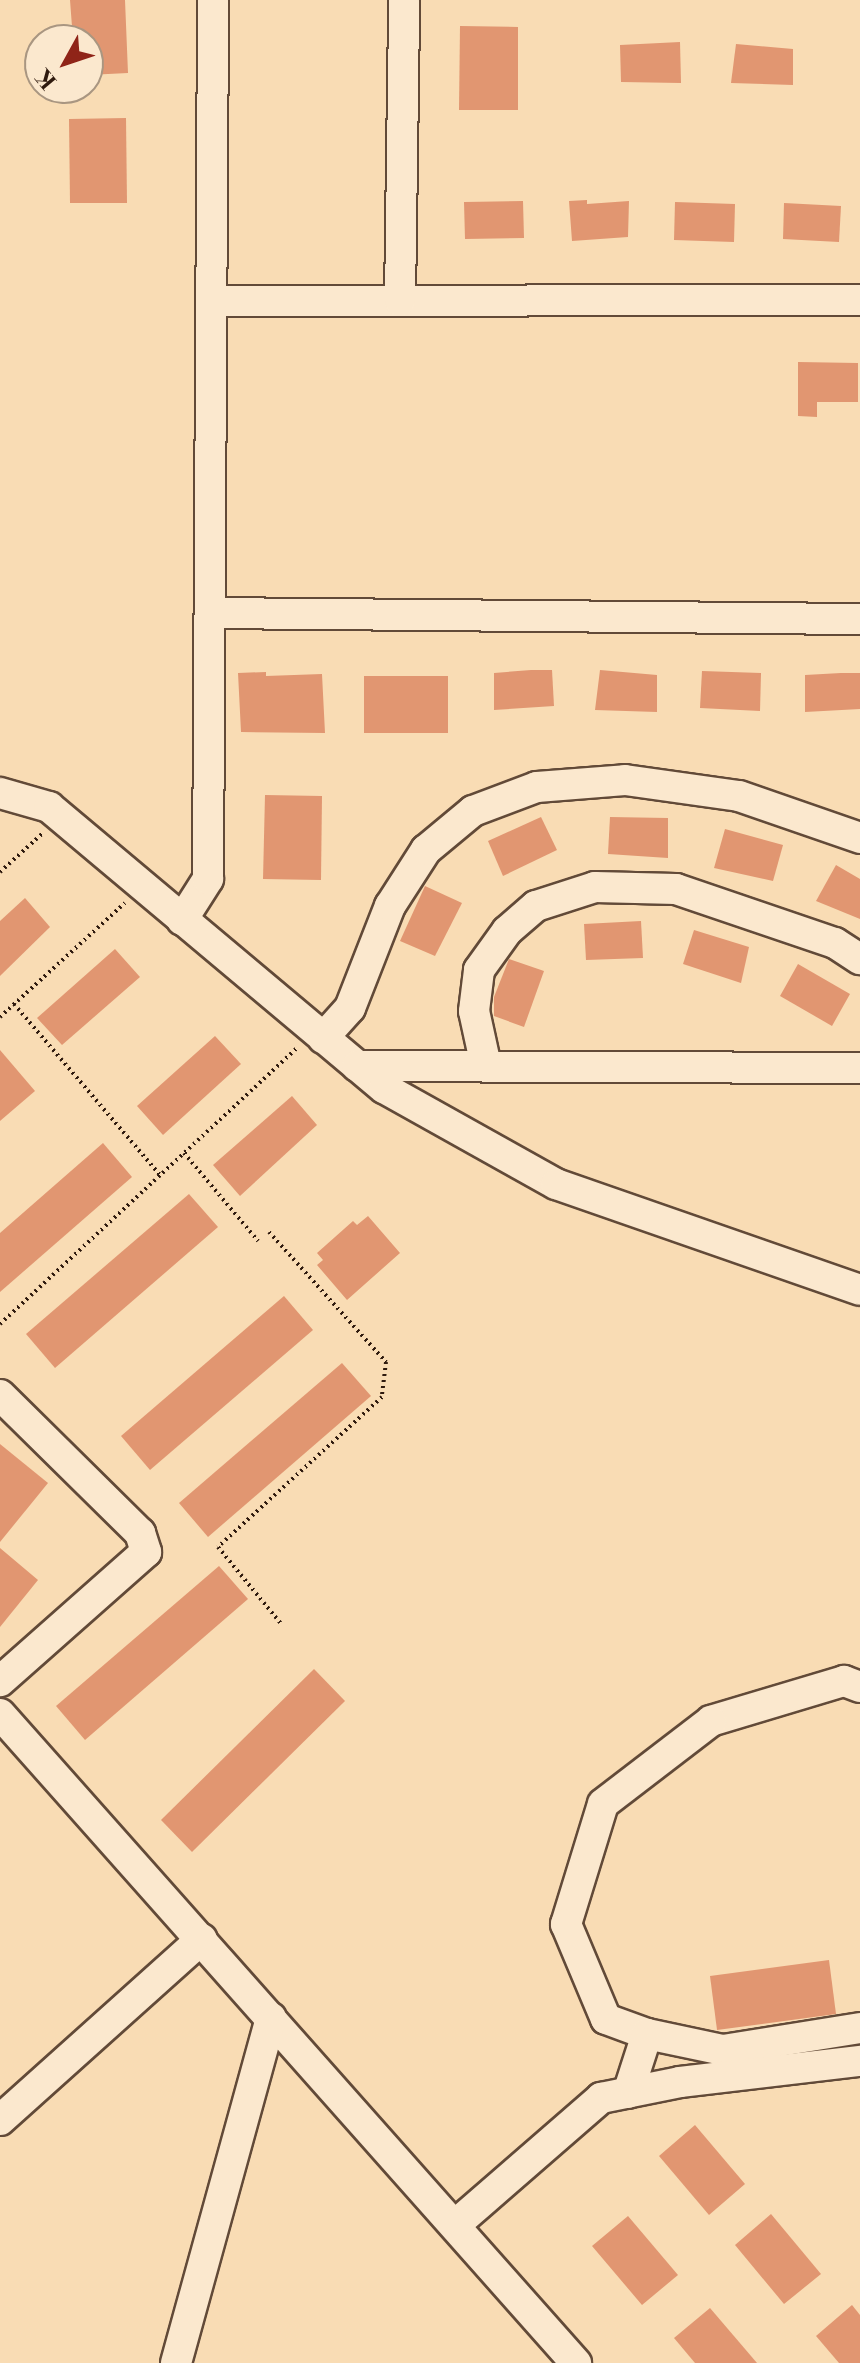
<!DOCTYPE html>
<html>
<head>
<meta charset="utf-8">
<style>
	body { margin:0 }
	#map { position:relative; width:860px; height:2363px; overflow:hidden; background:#f9dcb4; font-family:"Libre Bodoni",serif }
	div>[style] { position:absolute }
	.building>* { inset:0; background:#e19671 }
	.path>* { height:4px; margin-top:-2px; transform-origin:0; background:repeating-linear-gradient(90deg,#2f1a0e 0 2px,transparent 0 6px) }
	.roads { filter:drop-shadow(2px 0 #624a38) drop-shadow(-2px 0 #624a38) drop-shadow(0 2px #624a38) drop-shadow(0 -2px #624a38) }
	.minor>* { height:30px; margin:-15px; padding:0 15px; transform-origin:15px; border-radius:15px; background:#fbe8ce }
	span { translate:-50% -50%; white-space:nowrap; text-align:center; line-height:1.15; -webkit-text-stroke:8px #fbe8ce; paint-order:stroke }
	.north { position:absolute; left:24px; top:24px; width:80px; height:80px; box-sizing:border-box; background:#fbe8ce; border:2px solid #a99681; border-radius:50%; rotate:230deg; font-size:22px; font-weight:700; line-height:32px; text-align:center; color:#2f1a0e }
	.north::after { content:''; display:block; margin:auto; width:28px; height:36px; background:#8f2418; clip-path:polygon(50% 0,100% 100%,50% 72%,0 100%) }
</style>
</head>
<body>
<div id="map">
	<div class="building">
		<i style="clip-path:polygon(70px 0,125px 0,128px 73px,88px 75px,88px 40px,73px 40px)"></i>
		<i style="clip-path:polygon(460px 26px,518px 27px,518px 110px,459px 110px)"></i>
		<i style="clip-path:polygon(680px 42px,681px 83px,621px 82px,620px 45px)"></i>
		<i style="clip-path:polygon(736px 44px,793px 49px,793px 85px,731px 83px)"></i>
		<i style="clip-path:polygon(126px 118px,127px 203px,70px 203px,69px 119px)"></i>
		<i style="clip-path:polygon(587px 200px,587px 204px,629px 201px,628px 237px,572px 241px,569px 201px)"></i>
		<i style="clip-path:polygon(523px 201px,524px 238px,465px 239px,464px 202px)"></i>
		<i style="clip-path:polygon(675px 202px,735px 204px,734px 242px,674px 240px)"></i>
		<i style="clip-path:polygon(784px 203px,841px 206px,839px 242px,783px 239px)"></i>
		<i style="clip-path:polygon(798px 362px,858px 363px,858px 402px,817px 402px,817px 417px,798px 416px)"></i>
		<i style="clip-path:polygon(531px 670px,552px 670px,554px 706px,494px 710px,494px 673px)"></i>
		<i style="clip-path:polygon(600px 670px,657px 675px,657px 712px,595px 710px)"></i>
		<i style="clip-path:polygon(702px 671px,761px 673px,760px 711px,700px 708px)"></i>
		<i style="clip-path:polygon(266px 672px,266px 676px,322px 674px,325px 733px,241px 732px,238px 673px)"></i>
		<i style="clip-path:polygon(841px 673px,860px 673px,860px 709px,805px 712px,805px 675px)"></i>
		<i style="clip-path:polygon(364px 676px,448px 676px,448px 733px,364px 733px)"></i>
		<i style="clip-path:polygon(265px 795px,322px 796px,321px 880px,263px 879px)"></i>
		<i style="clip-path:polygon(541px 817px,557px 850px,503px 876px,488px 841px)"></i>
		<i style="clip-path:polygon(610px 817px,668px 818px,668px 858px,608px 854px)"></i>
		<i style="clip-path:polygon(725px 829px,783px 845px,773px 881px,714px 868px)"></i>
		<i style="clip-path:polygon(836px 865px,860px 879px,860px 919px,816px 901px)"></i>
		<i style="clip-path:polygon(425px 886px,462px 903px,435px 956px,400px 941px)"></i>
		<i style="clip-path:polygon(25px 898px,50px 927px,0 976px,0 921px)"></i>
		<i style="clip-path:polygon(641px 921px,643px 958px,586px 960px,584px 924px)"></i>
		<i style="clip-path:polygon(694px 930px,749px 947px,741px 983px,683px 964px)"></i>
		<i style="clip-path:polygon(115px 949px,140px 977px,62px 1045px,37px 1018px)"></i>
		<i style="clip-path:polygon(509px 959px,544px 971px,524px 1027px,494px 1016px,494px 997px)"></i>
		<i style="clip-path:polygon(798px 964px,850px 994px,832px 1026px,780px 996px)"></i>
		<i style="clip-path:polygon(215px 1036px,241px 1064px,163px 1135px,137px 1106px)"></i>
		<i style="clip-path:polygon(0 1050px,35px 1091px,0 1121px)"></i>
		<i style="clip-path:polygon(292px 1096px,317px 1125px,240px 1196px,213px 1165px)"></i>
		<i style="clip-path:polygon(103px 1143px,132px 1177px,0 1292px,0 1233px)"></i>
		<i style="clip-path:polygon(189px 1194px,218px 1227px,55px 1368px,26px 1334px)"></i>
		<i style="clip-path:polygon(368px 1216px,400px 1253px,347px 1300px,317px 1265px,323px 1260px,317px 1253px,353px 1221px,357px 1225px)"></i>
		<i style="clip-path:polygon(284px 1296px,313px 1330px,150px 1470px,121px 1436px)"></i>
		<i style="clip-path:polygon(342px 1363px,371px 1396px,208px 1537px,179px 1503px)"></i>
		<i style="clip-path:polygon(0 1444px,48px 1483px,0 1542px)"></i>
		<i style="clip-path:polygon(0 1548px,38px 1580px,0 1627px)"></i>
		<i style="clip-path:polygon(219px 1566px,248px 1599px,85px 1740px,56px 1706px)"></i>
		<i style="clip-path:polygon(314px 1669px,345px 1701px,192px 1852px,161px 1820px)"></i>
		<i style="clip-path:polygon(829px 1960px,836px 2014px,717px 2030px,710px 1976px)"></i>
		<i style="clip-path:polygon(695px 2125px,745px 2184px,709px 2215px,659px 2156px)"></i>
		<i style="clip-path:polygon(771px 2214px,821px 2274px,784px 2304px,735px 2245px)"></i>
		<i style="clip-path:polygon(628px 2216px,678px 2275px,642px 2305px,592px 2246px)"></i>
		<i style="clip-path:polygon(852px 2305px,860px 2315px,860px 2363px,839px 2363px,816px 2336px)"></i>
		<i style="clip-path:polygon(710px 2308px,757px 2363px,695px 2363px,674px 2338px)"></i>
	</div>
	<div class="path">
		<i style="left:0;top:872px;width:58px;rotate:-42.2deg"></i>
		<i style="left:14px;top:1004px;width:225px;rotate:49.5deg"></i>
		<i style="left:0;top:1017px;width:169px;rotate:-42.4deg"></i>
		<i style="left:184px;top:1153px;width:115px;rotate:49.9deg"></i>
		<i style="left:269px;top:1232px;width:175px;rotate:48deg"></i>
		<i style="left:386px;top:1362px;width:35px;rotate:97deg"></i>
		<i style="left:382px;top:1397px;width:222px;rotate:137.6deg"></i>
		<i style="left:218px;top:1547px;width:101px;rotate:50.6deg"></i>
		<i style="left:0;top:1324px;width:405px;rotate:-42.9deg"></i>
	</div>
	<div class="roads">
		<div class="minor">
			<i style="left:211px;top:301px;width:649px;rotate:-0.09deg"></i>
			<i style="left:400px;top:301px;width:301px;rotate:-89.2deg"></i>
			<i style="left:210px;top:613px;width:650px;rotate:0.53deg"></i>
			<i style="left:0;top:793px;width:51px;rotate:15.9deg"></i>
			<i style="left:49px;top:807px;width:437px;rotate:40deg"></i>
			<i style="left:384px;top:1088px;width:197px;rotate:29.2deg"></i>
			<i style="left:556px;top:1184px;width:322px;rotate:19.2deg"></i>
			<i style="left:182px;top:920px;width:49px;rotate:-57.6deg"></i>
			<i style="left:208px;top:879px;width:879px;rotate:-89.67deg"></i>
			<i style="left:323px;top:1038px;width:40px;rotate:-48deg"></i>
			<i style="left:350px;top:1008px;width:110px;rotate:-68.6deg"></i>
			<i style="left:390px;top:906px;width:67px;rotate:-57.3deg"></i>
			<i style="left:426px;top:850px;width:61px;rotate:-39.7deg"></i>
			<i style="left:473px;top:811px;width:68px;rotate:-20.6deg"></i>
			<i style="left:537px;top:787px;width:88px;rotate:-4.5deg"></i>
			<i style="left:625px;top:780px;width:115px;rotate:8deg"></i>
			<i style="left:739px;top:796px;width:128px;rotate:19.1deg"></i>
			<i style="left:357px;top:1066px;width:503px;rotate:0.23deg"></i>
			<i style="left:486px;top:1066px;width:56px;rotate:-102.3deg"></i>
			<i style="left:474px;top:1011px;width:41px;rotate:-83deg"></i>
			<i style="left:479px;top:970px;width:48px;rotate:-54.3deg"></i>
			<i style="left:507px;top:931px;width:38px;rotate:-41deg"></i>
			<i style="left:536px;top:906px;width:62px;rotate:-17.9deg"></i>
			<i style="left:595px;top:887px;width:81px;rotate:1.4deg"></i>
			<i style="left:676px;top:889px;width:168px;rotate:18.8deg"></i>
			<i style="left:835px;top:943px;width:30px;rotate:33deg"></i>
			<i style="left:0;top:1395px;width:197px;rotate:44.6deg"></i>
			<i style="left:140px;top:1533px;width:20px;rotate:72deg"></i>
			<i style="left:146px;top:1552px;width:195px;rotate:138.5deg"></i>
			<i style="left:860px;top:1687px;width:17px;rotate:-159deg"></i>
			<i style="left:844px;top:1681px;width:139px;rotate:163.3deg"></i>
			<i style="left:711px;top:1721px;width:136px;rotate:142.5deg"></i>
			<i style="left:603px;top:1804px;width:126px;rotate:107.1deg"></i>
			<i style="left:566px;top:1924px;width:103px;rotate:67.2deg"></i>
			<i style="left:606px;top:2019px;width:44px;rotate:20.1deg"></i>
			<i style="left:647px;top:2034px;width:78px;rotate:11.9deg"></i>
			<i style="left:723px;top:2050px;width:139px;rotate:-9.1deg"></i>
			<i style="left:0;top:1714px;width:868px;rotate:48.41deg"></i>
			<i style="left:628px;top:2093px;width:62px;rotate:-72.1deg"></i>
			<i style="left:0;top:2120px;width:271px;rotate:-41.9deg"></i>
			<i style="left:455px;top:2225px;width:194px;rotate:-41deg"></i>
			<i style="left:601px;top:2098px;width:81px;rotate:-11.4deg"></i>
			<i style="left:680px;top:2082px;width:181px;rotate:-6.7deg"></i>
			<i style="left:176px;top:2363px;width:358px;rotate:-74.6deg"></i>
		</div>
	</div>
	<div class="north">K</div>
</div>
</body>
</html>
